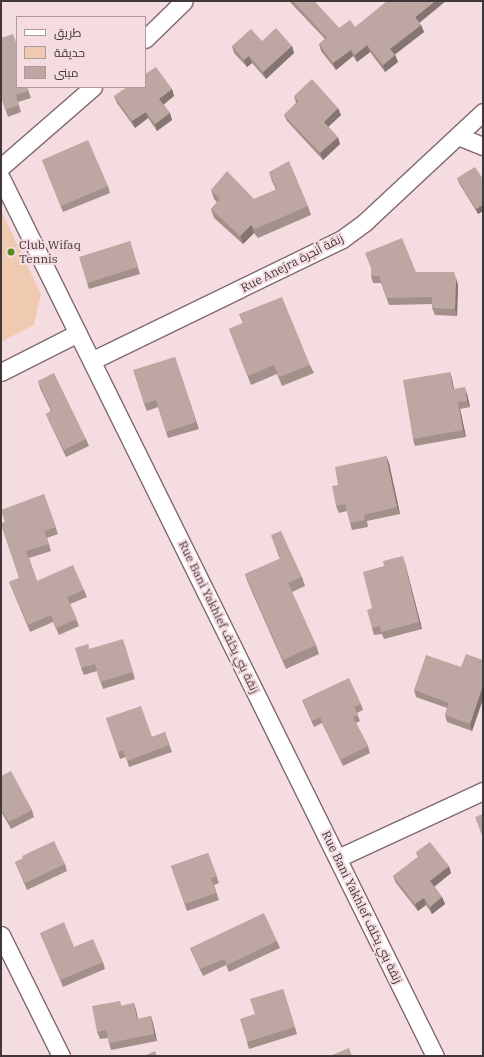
<!DOCTYPE html>
<html>
<head>
<meta charset="utf-8">
<style>
	body { margin:0 }
	#map { position:relative; width:484px; height:1057px; overflow:hidden; background:#f5dce1; font-family:"IBM Plex Serif",Cairo,serif }
	div>[style] { position:absolute }
	.green>* { inset:0; background:#efcab1 }
	.roads { filter:drop-shadow(1px 0 #806a6f) drop-shadow(-1px 0 #806a6f) drop-shadow(0 1px #806a6f) drop-shadow(0 -1px #806a6f) }
	.street>* { height:17px; margin:-8.5px; padding:0 8.5px; transform-origin:8.5px; border-radius:8.5px; background:#fff }
	.wall>* { inset:0; background:#a3908b }
	.shaded-wall>* { inset:0; background:#857571 }
	.building>* { inset:0; background:#bea7a2 }
	.dots>* { width:11px; height:11px; translate:-50% -50%; box-sizing:border-box; border:2px solid #f5dce1; border-radius:50% }
	span { translate:-50% -50%; white-space:nowrap; text-align:center; line-height:1.15; -webkit-text-stroke:4px #f5dce1; paint-order:stroke }
	.poi-label { font-size:12px; color:#413739 }
	.left { translate:0 -50%; text-align:left }
	.street-label { font-size:12px; color:#413739 }
	.frame { position:absolute; inset:0; border:2px solid #413739; pointer-events:none }
	.legend { position:absolute; left:16px; top:16px; width:130px; height:72px; box-sizing:border-box; background:#f5dce1; border:1px solid #ad9a9e; margin:0; padding:5px 7px; list-style:none; font-size:12px; color:#413739 }
	.legend li { display:flex; align-items:center; gap:8px; height:20px }
	.legend b { width:20px; border:1px solid #ad9a9e }
</style>
</head>
<body>
<div id="map">
	<div class="green">
		<i style="clip-path:polygon(1px 210px,41px 294px,34px 325px,1px 342px)"></i>
	</div>
	<div class="roads">
		<div class="street">
			<i style="left:145px;top:39px;width:54px;rotate:-44.3deg"></i>
			<i style="left:458px;top:136px;width:27px;rotate:22deg"></i>
			<i style="left:1px;top:167px;width:122px;rotate:-41deg"></i>
			<i style="left:1px;top:178px;width:979px;rotate:63.7deg"></i>
			<i style="left:93px;top:360px;width:277px;rotate:-25.9deg"></i>
			<i style="left:342px;top:239px;width:29px;rotate:-36deg"></i>
			<i style="left:365px;top:222px;width:161px;rotate:-43deg"></i>
			<i style="left:1px;top:372px;width:86px;rotate:-26.9deg"></i>
			<i style="left:338px;top:858px;width:160px;rotate:-24.8deg"></i>
			<i style="left:1px;top:935px;width:135px;rotate:63.6deg"></i>
		</div>
	</div>
	<div class="wall">
		<i style="clip-path:polygon(289px 1px,314px 1px,339px 28px,419px 23px,421px 25px,424px 32px,395px 54px,398px 62px,385px 72px,370px 52px,357px 62px,353px 56px,336px 70px,321px 51px,319px 44px,325px 39px)"></i>
		<i style="clip-path:polygon(262px 41px,292px 46px,294px 53px,266px 79px,252px 63px,247px 67px,234px 53px,232px 46px)"></i>
		<i style="clip-path:polygon(17px 87px,27px 87px,31px 98px,18px 102px,21px 112px,8px 117px,1px 96px)"></i>
		<i style="clip-path:polygon(172px 89px,174px 96px,163px 104px,170px 113px,172px 120px,157px 131px,148px 118px,135px 128px,117px 103px,114px 96px)"></i>
		<i style="clip-path:polygon(294px 96px,341px 115px,328px 127px,340px 144px,323px 160px,287px 121px,284px 115px,296px 103px)"></i>
		<i style="clip-path:polygon(42px 160px,108px 186px,110px 193px,63px 212px)"></i>
		<i style="clip-path:polygon(269px 172px,308px 206px,311px 215px,258px 238px,254px 233px,243px 244px,214px 218px,211px 209px,217px 202px,214px 199px,211px 190px,254px 199px,276px 190px,272px 181px)"></i>
		<i style="clip-path:polygon(457px 178px,483px 179px,483px 211px,478px 214px,459px 183px)"></i>
		<i style="clip-path:polygon(130px 241px,140px 274px,89px 289px,87px 283px)"></i>
		<i style="clip-path:polygon(416px 272px,458px 285px,457px 316px,435px 315px,432px 308px,432px 304px,389px 305px,381px 283px,373px 283px,371px 276px)"></i>
		<i style="clip-path:polygon(239px 314px,310px 365px,314px 373px,282px 386px,277px 374px,251px 385px,229px 329px,243px 323px)"></i>
		<i style="clip-path:polygon(175px 357px,199px 429px,168px 438px,158px 407px,147px 411px,144px 404px)"></i>
		<i style="clip-path:polygon(450px 372px,452px 379px,454px 389px,467px 394px,470px 407px,460px 409px,466px 437px,415px 446px,413px 439px)"></i>
		<i style="clip-path:polygon(38px 381px,86px 439px,89px 446px,66px 457px,49px 421px,46px 414px,51px 411px,40px 388px)"></i>
		<i style="clip-path:polygon(386px 456px,389px 463px,400px 514px,367px 521px,368px 527px,352px 530px,350px 523px,347px 511px,339px 513px,336px 506px,338px 485px)"></i>
		<i style="clip-path:polygon(44px 494px,58px 534px,47px 538px,51px 551px,29px 558px,37px 581px,84px 590px,87px 597px,70px 604px,79px 626px,59px 635px,53px 622px,30px 632px,9px 582px,19px 578px,5px 522px)"></i>
		<i style="clip-path:polygon(271px 535px,302px 577px,305px 586px,292px 592px,316px 645px,319px 654px,286px 669px,248px 583px,245px 574px,280px 559px)"></i>
		<i style="clip-path:polygon(405px 563px,422px 629px,384px 639px,382px 634px,374px 635px,372px 628px)"></i>
		<i style="clip-path:polygon(88px 644px,89px 649px,125px 646px,135px 679px,103px 689px,97px 671px,84px 675px,81px 668px)"></i>
		<i style="clip-path:polygon(483px 660px,483px 699px,472px 731px,447px 722px,445px 715px,447px 708px,416px 697px,414px 690px,461px 667px)"></i>
		<i style="clip-path:polygon(302px 700px,361px 704px,363px 710px,357px 713px,360px 721px,356px 723px,368px 746px,370px 753px,343px 766px,322px 723px,314px 727px)"></i>
		<i style="clip-path:polygon(106px 718px,152px 737px,165px 732px,172px 752px,129px 767px,126px 757px,120px 759px)"></i>
		<i style="clip-path:polygon(1px 776px,32px 810px,34px 817px,11px 829px,2px 813px,1px 814px)"></i>
		<i style="clip-path:polygon(416px 852px,451px 873px,434px 886px,442px 897px,445px 904px,432px 914px,426px 905px,418px 911px,396px 883px,393px 876px,418px 857px)"></i>
		<i style="clip-path:polygon(208px 853px,219px 883px,214px 885px,219px 900px,187px 911px,171px 866px)"></i>
		<i style="clip-path:polygon(15px 862px,65px 864px,67px 871px,27px 890px)"></i>
		<i style="clip-path:polygon(40px 933px,103px 962px,105px 969px,63px 987px)"></i>
		<i style="clip-path:polygon(277px 941px,280px 948px,229px 972px,226px 965px,203px 976px,193px 955px,190px 948px)"></i>
		<i style="clip-path:polygon(283px 989px,297px 1034px,249px 1049px,247px 1042px,255px 1014px)"></i>
		<i style="clip-path:polygon(120px 1001px,121px 1006px,134px 1003px,136px 1010px,138px 1019px,151px 1016px,153px 1023px,157px 1041px,111px 1050px,109px 1043px,108px 1038px,100px 1039px,97px 1032px)"></i>
	</div>
	<div class="shaded-wall">
		<i style="clip-path:polygon(435px 1px,446px 1px,418px 24px,415px 17px)"></i>
		<i style="clip-path:polygon(421px 25px,424px 32px,393px 56px,390px 49px)"></i>
		<i style="clip-path:polygon(367px 45px,370px 52px,357px 62px,355px 55px)"></i>
		<i style="clip-path:polygon(292px 46px,294px 53px,266px 79px,263px 72px)"></i>
		<i style="clip-path:polygon(351px 50px,353px 56px,336px 70px,333px 63px)"></i>
		<i style="clip-path:polygon(395px 55px,398px 62px,385px 72px,383px 65px)"></i>
		<i style="clip-path:polygon(249px 56px,252px 63px,247px 67px,244px 60px)"></i>
		<i style="clip-path:polygon(172px 89px,174px 96px,162px 106px,159px 99px)"></i>
		<i style="clip-path:polygon(338px 108px,341px 115px,326px 129px,324px 122px)"></i>
		<i style="clip-path:polygon(146px 112px,148px 118px,135px 128px,132px 121px)"></i>
		<i style="clip-path:polygon(170px 113px,172px 120px,157px 131px,155px 124px)"></i>
		<i style="clip-path:polygon(338px 137px,340px 144px,323px 160px,320px 153px)"></i>
		<i style="clip-path:polygon(483px 205px,483px 211px,478px 214px,476px 209px)"></i>
		<i style="clip-path:polygon(251px 225px,254px 233px,243px 244px,240px 236px)"></i>
		<i style="clip-path:polygon(456px 278px,458px 285px,457px 316px,455px 309px)"></i>
		<i style="clip-path:polygon(450px 372px,452px 379px,455px 396px,453px 389px)"></i>
		<i style="clip-path:polygon(465px 387px,467px 394px,470px 407px,467px 401px)"></i>
		<i style="clip-path:polygon(458px 402px,460px 409px,466px 437px,463px 430px)"></i>
		<i style="clip-path:polygon(386px 456px,389px 463px,400px 514px,397px 507px)"></i>
		<i style="clip-path:polygon(403px 556px,405px 563px,422px 629px,419px 622px)"></i>
		<i style="clip-path:polygon(483px 685px,483px 699px,472px 731px,470px 724px)"></i>
		<i style="clip-path:polygon(449px 866px,451px 873px,433px 888px,430px 881px)"></i>
		<i style="clip-path:polygon(442px 897px,445px 904px,432px 914px,430px 907px)"></i>
		<i style="clip-path:polygon(424px 898px,426px 905px,418px 911px,415px 904px)"></i>
		<i style="clip-path:polygon(134px 1003px,136px 1010px,139px 1026px,137px 1019px)"></i>
		<i style="clip-path:polygon(151px 1016px,153px 1023px,157px 1041px,154px 1034px)"></i>
	</div>
	<div class="building">
		<i style="clip-path:polygon(293px 1px,314px 1px,339px 28px,350px 20px,355px 27px,387px 1px,435px 1px,415px 17px,421px 25px,390px 49px,395px 55px,383px 65px,367px 45px,355px 55px,351px 50px,333px 63px,319px 44px,327px 38px)"></i>
		<i style="clip-path:polygon(276px 28px,292px 46px,263px 72px,249px 56px,244px 60px,232px 46px,251px 29px,262px 41px)"></i>
		<i style="clip-path:polygon(13px 34px,17px 45px,17px 87px,27px 87px,28px 91px,16px 95px,19px 105px,5px 110px,1px 96px,1px 38px)"></i>
		<i style="clip-path:polygon(156px 67px,172px 89px,159px 99px,170px 113px,155px 124px,146px 112px,132px 121px,114px 96px,127px 87px,145px 87px,145px 74px)"></i>
		<i style="clip-path:polygon(312px 79px,338px 108px,324px 122px,338px 137px,320px 153px,284px 115px,299px 101px,294px 96px)"></i>
		<i style="clip-path:polygon(88px 140px,108px 186px,61px 206px,42px 160px)"></i>
		<i style="clip-path:polygon(289px 161px,308px 206px,255px 229px,251px 225px,240px 236px,211px 209px,220px 199px,211px 190px,227px 171px,254px 199px,277px 189px,269px 172px)"></i>
		<i style="clip-path:polygon(475px 167px,483px 179px,483px 205px,476px 209px,457px 178px)"></i>
		<i style="clip-path:polygon(402px 238px,416px 272px,454px 272px,456px 278px,455px 309px,432px 308px,432px 297px,387px 298px,379px 276px,371px 276px,371px 268px,365px 253px)"></i>
		<i style="clip-path:polygon(130px 241px,138px 267px,87px 283px,79px 257px)"></i>
		<i style="clip-path:polygon(282px 297px,310px 365px,279px 377px,274px 365px,248px 376px,229px 329px,243px 323px,239px 314px)"></i>
		<i style="clip-path:polygon(175px 357px,196px 422px,166px 432px,156px 400px,144px 404px,133px 370px)"></i>
		<i style="clip-path:polygon(450px 372px,453px 389px,465px 387px,467px 401px,458px 402px,463px 430px,413px 439px,403px 380px)"></i>
		<i style="clip-path:polygon(54px 373px,86px 439px,64px 450px,46px 414px,52px 411px,38px 381px)"></i>
		<i style="clip-path:polygon(386px 456px,397px 507px,364px 515px,365px 520px,350px 523px,345px 504px,336px 506px,332px 486px,338px 485px,335px 467px)"></i>
		<i style="clip-path:polygon(44px 494px,56px 527px,44px 531px,49px 544px,26px 551px,37px 581px,73px 565px,84px 590px,67px 597px,77px 619px,56px 628px,51px 615px,28px 625px,9px 582px,19px 578px,1px 525px,1px 523px,5px 522px,1px 510px)"></i>
		<i style="clip-path:polygon(281px 531px,302px 577px,288px 583px,316px 645px,283px 660px,245px 574px,281px 558px,271px 535px)"></i>
		<i style="clip-path:polygon(403px 556px,419px 622px,381px 632px,380px 626px,372px 628px,367px 610px,372px 608px,363px 572px,384px 566px,383px 561px)"></i>
		<i style="clip-path:polygon(123px 639px,133px 672px,100px 682px,95px 664px,81px 668px,75px 648px,88px 644px,89px 649px)"></i>
		<i style="clip-path:polygon(466px 654px,483px 660px,483px 685px,470px 724px,445px 715px,449px 703px,414px 690px,426px 655px,461px 667px)"></i>
		<i style="clip-path:polygon(349px 678px,361px 704px,354px 707px,358px 715px,353px 717px,368px 746px,340px 760px,320px 717px,312px 721px,302px 700px)"></i>
		<i style="clip-path:polygon(141px 706px,152px 737px,165px 732px,169px 745px,127px 761px,123px 750px,118px 752px,106px 718px)"></i>
		<i style="clip-path:polygon(11px 771px,32px 810px,9px 822px,1px 809px,1px 776px)"></i>
		<i style="clip-path:polygon(483px 814px,483px 838px,475px 817px)"></i>
		<i style="clip-path:polygon(54px 841px,65px 864px,25px 883px,15px 862px,23px 858px,22px 856px)"></i>
		<i style="clip-path:polygon(430px 842px,449px 866px,430px 881px,442px 897px,430px 907px,424px 898px,415px 904px,393px 876px,419px 856px,416px 852px)"></i>
		<i style="clip-path:polygon(208px 853px,217px 876px,211px 878px,216px 893px,185px 904px,171px 866px)"></i>
		<i style="clip-path:polygon(264px 913px,277px 941px,227px 965px,224px 959px,200px 969px,190px 948px)"></i>
		<i style="clip-path:polygon(64px 922px,74px 947px,93px 939px,103px 962px,60px 980px,40px 933px)"></i>
		<i style="clip-path:polygon(283px 989px,295px 1027px,247px 1042px,240px 1019px,255px 1014px,250px 999px)"></i>
		<i style="clip-path:polygon(120px 1001px,121px 1006px,134px 1003px,137px 1019px,151px 1016px,154px 1034px,109px 1043px,106px 1030px,97px 1032px,92px 1006px)"></i>
		<i style="clip-path:polygon(349px 1048px,352px 1056px,330px 1056px)"></i>
		<i style="clip-path:polygon(155px 1051px,157px 1056px,144px 1056px)"></i>
	</div>
	<div class="dots">
		<i style="left:11px;top:252px;background:#58881b"></i>
	</div>
	<div class="poi-label">
		<span class="left" style="left:19px;top:252px">Club Wifaq<br>Tennis</span>
	</div>
	<div class="street-label">
		<span style="left:292px;top:263px;rotate:-27deg">Rue Anejra زنقة أنجرة</span>
		<span style="left:219px;top:617px;rotate:64deg">Rue Bani Yakhlef زنقة بني يخلف</span>
		<span style="left:362px;top:907px;rotate:64deg">Rue Bani Yakhlef زنقة بني يخلف</span>
	</div>
	<div class="frame"></div>
	<ul class="legend">
	<li><b style="height:5px;background:#fff"></b>طريق</li>
	<li><b style="height:11px;background:#efcab1"></b>حديقة</li>
	<li><b style="height:11px;background:#bea7a2"></b>مبنى</li>
	</ul>
</div>
</body>
</html>
